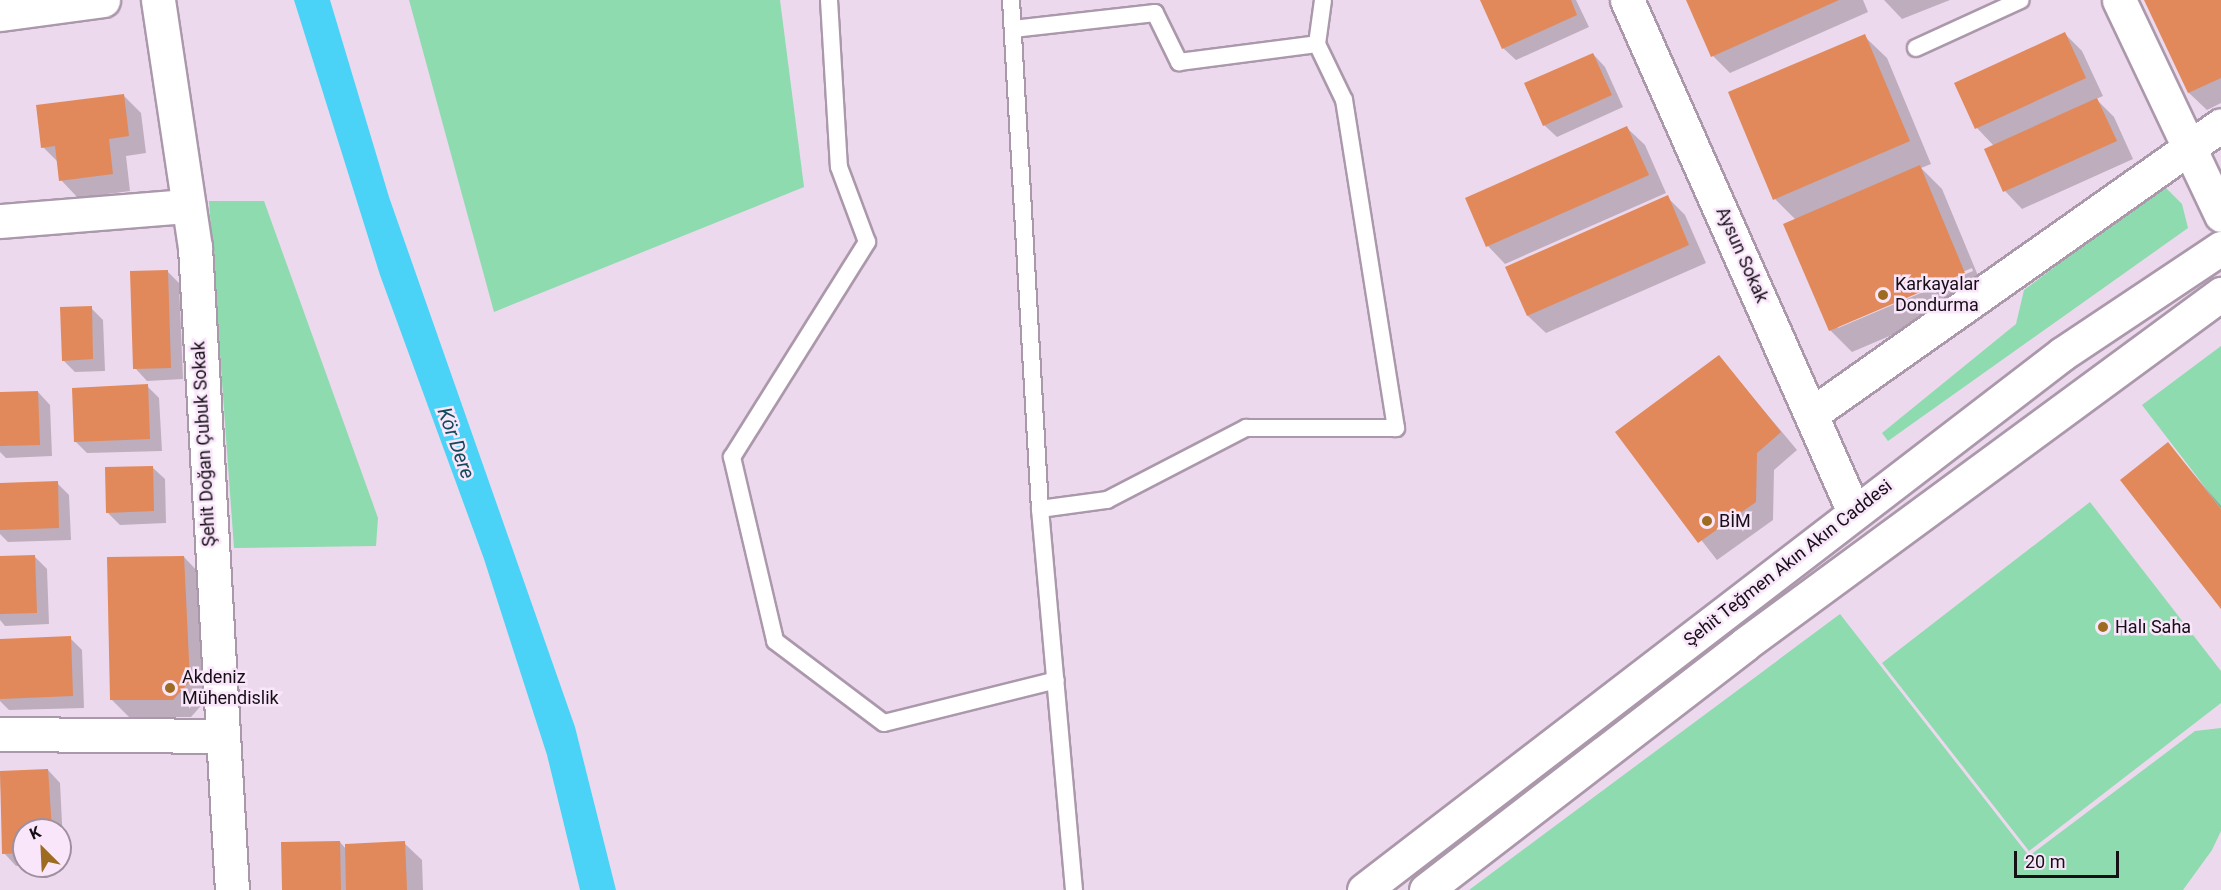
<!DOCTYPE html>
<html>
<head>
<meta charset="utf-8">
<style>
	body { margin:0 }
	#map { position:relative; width:2221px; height:890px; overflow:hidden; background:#edd9ed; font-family:Roboto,sans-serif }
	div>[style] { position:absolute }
	.green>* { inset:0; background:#8ddbae }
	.water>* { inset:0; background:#4ad3f6 }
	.shadow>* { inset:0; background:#0003 }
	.building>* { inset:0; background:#e1895a }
	.roads { filter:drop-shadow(2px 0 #ab98ab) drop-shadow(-2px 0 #ab98ab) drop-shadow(0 2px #ab98ab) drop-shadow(0 -2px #ab98ab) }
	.lane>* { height:16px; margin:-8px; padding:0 8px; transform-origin:8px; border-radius:8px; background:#fff }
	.street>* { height:33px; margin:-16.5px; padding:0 16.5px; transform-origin:16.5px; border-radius:16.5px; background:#fff }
	.secondary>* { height:33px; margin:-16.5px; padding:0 16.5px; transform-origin:16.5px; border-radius:16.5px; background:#fff }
	.dots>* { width:16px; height:16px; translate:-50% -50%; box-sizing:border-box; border:3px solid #fae6fb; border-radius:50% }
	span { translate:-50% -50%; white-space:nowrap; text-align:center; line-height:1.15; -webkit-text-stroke:5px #fae6fb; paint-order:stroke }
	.street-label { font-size:18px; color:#160f16 }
	.poi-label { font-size:18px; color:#160f16 }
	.left { translate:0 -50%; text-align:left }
	.water-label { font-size:20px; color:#114b5a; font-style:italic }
	.north { position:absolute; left:12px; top:818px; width:60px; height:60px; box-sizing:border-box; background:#fae6fb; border:2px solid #9f909f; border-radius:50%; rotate:336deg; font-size:16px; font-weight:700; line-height:24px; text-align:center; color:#160f16 }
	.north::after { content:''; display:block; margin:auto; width:21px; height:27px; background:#9d6c20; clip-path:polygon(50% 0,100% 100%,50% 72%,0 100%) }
	.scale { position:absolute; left:2014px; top:851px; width:105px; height:27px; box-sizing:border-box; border:3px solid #160f16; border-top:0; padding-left:8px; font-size:18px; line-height:21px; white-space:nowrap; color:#160f16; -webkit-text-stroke:4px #fae6fb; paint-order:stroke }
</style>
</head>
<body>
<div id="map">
	<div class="green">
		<i style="clip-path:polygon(409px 0,780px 0,804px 187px,494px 312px)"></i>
		<i style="clip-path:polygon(2163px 185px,2182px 204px,2188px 228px,1888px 441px,1882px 433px,2016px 324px,2024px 290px)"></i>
		<i style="clip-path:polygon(209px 201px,264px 201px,378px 518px,376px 546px,234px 548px)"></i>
		<i style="clip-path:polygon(2221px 346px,2221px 508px,2142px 405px)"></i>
		<i style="clip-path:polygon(2090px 502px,2221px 671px,2221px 703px,2029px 851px,1882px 663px)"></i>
		<i style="clip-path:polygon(1840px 614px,2029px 856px,2195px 731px,2221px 728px,2221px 831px,2212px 850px,2183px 890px,1469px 890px)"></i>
	</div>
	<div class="water">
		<i style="clip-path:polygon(294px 0,330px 0,389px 197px,575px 727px,616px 890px,580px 890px,547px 755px,484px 559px,380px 275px)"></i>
	</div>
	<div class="shadow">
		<i style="clip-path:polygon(1482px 0,1576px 0,1589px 27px,1516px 60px,1503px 48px)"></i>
		<i style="clip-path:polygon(1688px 0,1863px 0,1868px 12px,1730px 73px,1713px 56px)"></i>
		<i style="clip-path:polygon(1884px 0,1950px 0,1902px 19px)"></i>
		<i style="clip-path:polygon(2145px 0,2221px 0,2221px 103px,2207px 110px,2189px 93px)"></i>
		<i style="clip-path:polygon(2065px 34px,2082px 51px,2103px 96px,2096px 99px,2114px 117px,2133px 159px,2022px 209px,2005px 191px,1986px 150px,1994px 146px,1977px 128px)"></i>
		<i style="clip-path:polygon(evenodd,1864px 36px,1887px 58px,1931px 164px,1921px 168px,1942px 189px,1986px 295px,1852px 352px,1830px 330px,1796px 220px,1775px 199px,1864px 36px,1972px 268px,1973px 271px,1838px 328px,1838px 325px,1972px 268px)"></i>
		<i style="clip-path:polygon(1593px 54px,1605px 67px,1623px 107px,1557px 137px,1544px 125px)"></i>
		<i style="clip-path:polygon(123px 95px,141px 113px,146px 153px,126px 156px,130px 191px,78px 198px,61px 180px,58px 162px,43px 147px)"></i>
		<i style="clip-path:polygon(1627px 128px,1645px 145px,1666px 193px,1505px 264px,1488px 246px,1467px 199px)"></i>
		<i style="clip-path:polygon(1667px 197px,1685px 215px,1706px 263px,1546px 333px,1528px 316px,1507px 268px)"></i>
		<i style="clip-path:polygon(167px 271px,179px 283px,183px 379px,147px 381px,135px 368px)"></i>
		<i style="clip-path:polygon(91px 308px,103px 320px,105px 371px,75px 372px,63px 360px)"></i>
		<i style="clip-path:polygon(1719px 357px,1797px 450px,1774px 470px,1773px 520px,1717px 560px,1617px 433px)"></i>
		<i style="clip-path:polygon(147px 386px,159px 398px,162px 451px,87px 453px,75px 441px)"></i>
		<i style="clip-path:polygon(38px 392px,50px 405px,52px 456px,6px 458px,0 452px,0 394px)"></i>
		<i style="clip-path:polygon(2168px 444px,2221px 506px,2221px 607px)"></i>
		<i style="clip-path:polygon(152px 467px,165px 479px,166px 523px,120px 525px,108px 513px)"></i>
		<i style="clip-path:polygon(57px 483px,69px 495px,71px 540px,8px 542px,0 534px,0 485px)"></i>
		<i style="clip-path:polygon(35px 557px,47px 569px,49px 624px,5px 626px,0 620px,0 558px)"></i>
		<i style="clip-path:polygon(184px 557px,201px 575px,207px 699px,191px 717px,129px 717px,111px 699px)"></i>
		<i style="clip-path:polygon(70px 638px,82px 650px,84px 708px,9px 710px,0 701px,0 640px)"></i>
		<i style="clip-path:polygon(48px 770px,60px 783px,64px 863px,60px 863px,60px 830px,24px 830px,24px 865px,16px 866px,4px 853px,0 773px)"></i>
		<i style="clip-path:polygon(340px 842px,346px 849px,404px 843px,422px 860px,423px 890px,284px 890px)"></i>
	</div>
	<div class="building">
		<i style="clip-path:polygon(1480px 0,1571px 0,1577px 15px,1502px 49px)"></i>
		<i style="clip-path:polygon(1686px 0,1839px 0,1711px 57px)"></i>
		<i style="clip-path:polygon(2144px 0,2221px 0,2221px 78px,2188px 93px)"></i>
		<i style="clip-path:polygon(2065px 32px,2086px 78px,1975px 129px,1954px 83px)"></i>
		<i style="clip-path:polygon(1865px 34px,1910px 141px,1773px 200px,1728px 92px)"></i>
		<i style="clip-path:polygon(1593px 53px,1612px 95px,1543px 126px,1524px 83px)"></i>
		<i style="clip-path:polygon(124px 94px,129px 136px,109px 139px,113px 174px,59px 181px,55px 146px,41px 148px,36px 105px)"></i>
		<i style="clip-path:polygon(2097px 98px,2117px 141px,2003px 192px,1984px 149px)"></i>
		<i style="clip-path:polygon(1627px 126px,1649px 175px,1486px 247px,1465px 198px)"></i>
		<i style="clip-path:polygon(1920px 165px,1965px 273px,1829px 331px,1783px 224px)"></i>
		<i style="clip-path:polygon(1668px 195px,1689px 245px,1527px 316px,1505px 267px)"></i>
		<i style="clip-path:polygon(168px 270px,171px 368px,133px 369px,130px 271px)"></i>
		<i style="clip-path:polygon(92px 306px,93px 359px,62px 361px,60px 307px)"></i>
		<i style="clip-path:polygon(1719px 355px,1781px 432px,1757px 453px,1756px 502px,1698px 543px,1615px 432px)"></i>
		<i style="clip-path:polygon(148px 384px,150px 439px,74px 442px,72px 388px)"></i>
		<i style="clip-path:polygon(38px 391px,40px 445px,0 446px,0 392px)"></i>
		<i style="clip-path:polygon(2168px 442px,2221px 509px,2221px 609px,2120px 480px)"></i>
		<i style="clip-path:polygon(153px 466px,154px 511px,106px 513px,105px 467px)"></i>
		<i style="clip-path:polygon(58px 481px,59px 528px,0 530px,0 483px)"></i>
		<i style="clip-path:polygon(35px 555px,37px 613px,0 614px,0 556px)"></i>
		<i style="clip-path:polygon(184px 556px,190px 681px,173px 700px,110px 700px,107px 557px)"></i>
		<i style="clip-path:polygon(71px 636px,73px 696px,0 699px,0 639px)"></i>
		<i style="clip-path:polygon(48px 769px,52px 830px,24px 830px,24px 853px,2px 854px,0 771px)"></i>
		<i style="clip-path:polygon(340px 841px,341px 890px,282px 890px,281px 842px)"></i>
		<i style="clip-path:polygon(405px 841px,407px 890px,346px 890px,345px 844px)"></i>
	</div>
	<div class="roads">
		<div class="lane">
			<i style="left:829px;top:0;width:167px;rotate:86.6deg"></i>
			<i style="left:839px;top:167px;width:80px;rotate:69.5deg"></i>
			<i style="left:867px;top:242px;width:254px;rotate:122.1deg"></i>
			<i style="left:732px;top:457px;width:189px;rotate:76.8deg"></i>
			<i style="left:775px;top:641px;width:136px;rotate:37deg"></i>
			<i style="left:884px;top:723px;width:177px;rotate:-14deg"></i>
			<i style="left:1011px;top:0;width:510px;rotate:86.74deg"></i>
			<i style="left:1040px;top:509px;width:383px;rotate:84.9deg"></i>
			<i style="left:1013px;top:29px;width:143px;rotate:-6.4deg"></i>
			<i style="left:1155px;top:13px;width:55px;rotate:63.9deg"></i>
			<i style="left:1179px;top:62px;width:139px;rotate:-7.4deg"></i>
			<i style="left:1916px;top:48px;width:115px;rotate:-24.6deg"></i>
			<i style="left:1040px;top:509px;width:68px;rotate:-7.7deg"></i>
			<i style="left:1107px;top:500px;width:157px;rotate:-27.4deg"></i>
			<i style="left:1246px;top:428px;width:150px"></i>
			<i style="left:1396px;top:428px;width:332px;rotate:-99deg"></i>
			<i style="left:1344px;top:100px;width:62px;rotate:-115.7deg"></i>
			<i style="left:1317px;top:44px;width:44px;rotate:-82.2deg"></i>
		</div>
		<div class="street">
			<i style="left:158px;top:0;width:250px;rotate:81.5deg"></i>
			<i style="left:195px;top:247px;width:644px;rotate:86.71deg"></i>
			<i style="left:1627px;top:0;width:560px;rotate:66.09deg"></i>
			<i style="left:2119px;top:0;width:238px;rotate:64.6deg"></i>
			<i style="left:0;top:14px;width:104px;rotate:-7.7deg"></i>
			<i style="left:0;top:221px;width:189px;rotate:-4.6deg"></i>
			<i style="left:1813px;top:413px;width:499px;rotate:-35.2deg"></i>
			<i style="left:0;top:734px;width:221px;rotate:0.5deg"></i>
		</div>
		<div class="secondary">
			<i style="left:1364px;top:890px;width:880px;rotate:-37.52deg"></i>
			<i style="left:2062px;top:354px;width:191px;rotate:-33.7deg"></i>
			<i style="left:1426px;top:890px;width:403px;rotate:-37.6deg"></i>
			<i style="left:1745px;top:644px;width:591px;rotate:-36.33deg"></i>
		</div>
	</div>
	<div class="dots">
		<i style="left:1883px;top:295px;background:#9d6c20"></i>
		<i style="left:1707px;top:521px;background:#9d6c20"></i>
		<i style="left:2103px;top:627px;background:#9d6c20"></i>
		<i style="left:170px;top:688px;background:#9d6c20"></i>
	</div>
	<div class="street-label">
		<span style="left:1742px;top:255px;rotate:66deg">Aysun Sokak</span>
		<span style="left:204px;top:444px;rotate:-93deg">Şehit Doğan Çubuk Sokak</span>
		<span style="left:1788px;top:563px;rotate:-38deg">Şehit Teğmen Akın Akın Caddesi</span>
	</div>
	<div class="poi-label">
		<span class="left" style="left:1895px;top:295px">Karkayalar<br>Dondurma</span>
		<span class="left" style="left:1719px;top:521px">BİM</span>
		<span class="left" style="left:2115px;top:627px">Halı Saha</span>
		<span class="left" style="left:182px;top:688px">Akdeniz<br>Mühendislik</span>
	</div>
	<div class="water-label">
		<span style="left:456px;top:443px;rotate:70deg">Kör Dere</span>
	</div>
	<div class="north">K</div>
	<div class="scale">20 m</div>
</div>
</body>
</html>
